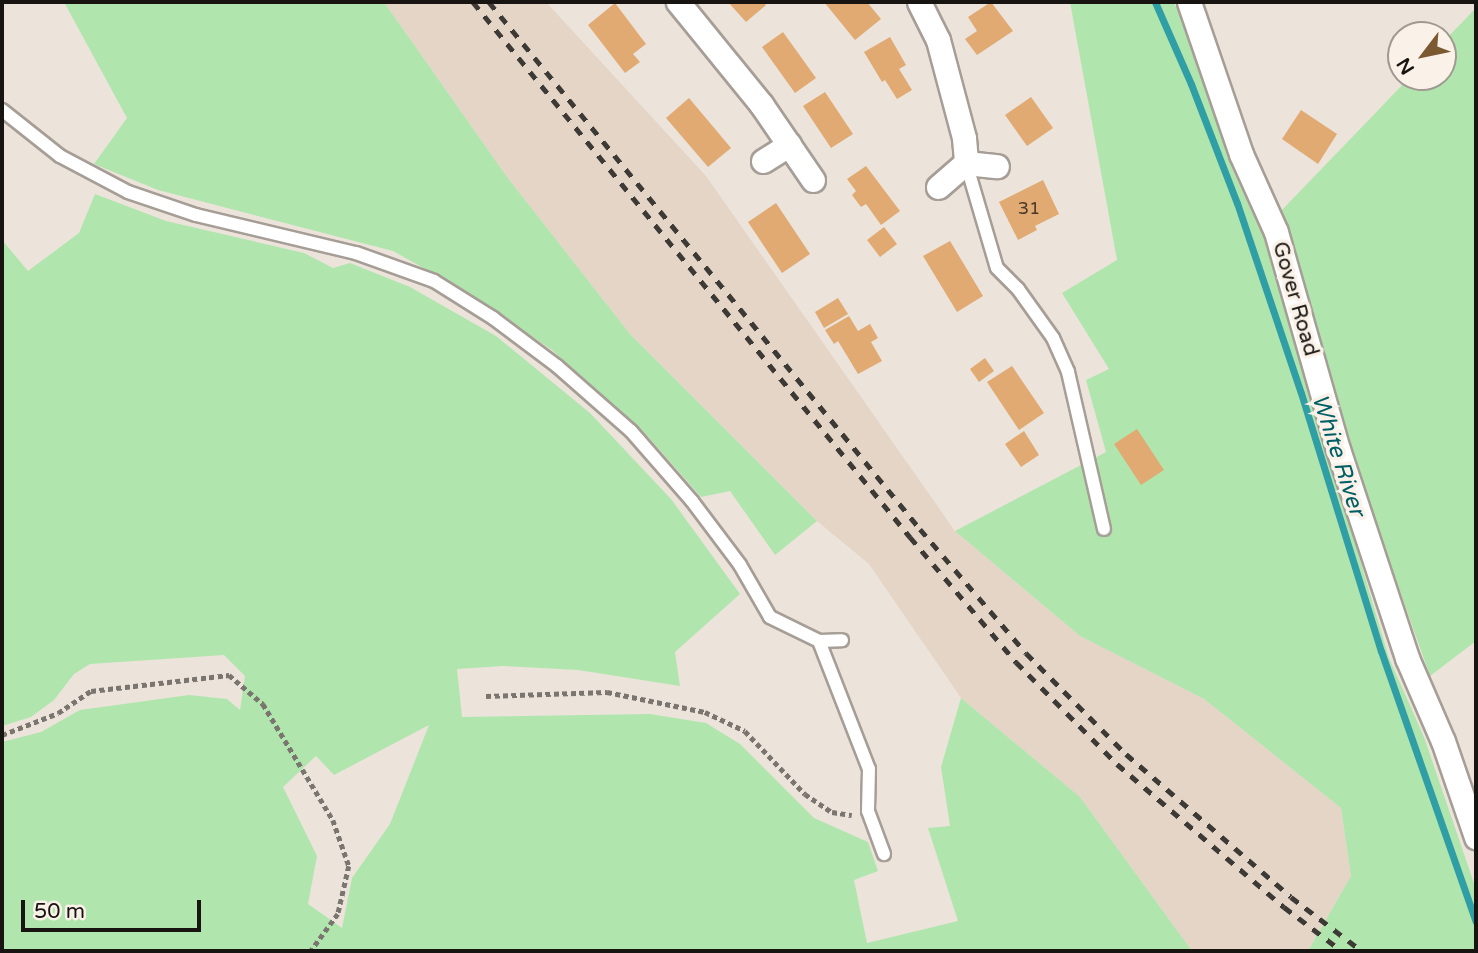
<!DOCTYPE html>
<html>
<head>
<meta charset="utf-8">
<style>
	body { margin:0 }
	#map { position:relative; width:1478px; height:953px; overflow:hidden; background:#ece3db; font-family:"Varela Round",sans-serif }
	div>[style] { position:absolute }
	.built>* { inset:0; background:#e4d5c7 }
	.green>* { inset:0; background:#b0e6ad }
	.stream>* { height:7px; margin:-3.5px; padding:0 3.5px; transform-origin:3.5px; border-radius:3.5px; background:#309ea5 }
	.building>* { inset:0; background:#e0aa72 }
	.path>* { height:4.5px; margin-top:-2.25px; transform-origin:0; background:repeating-linear-gradient(90deg,#7b7570 0 5px,transparent 0 8.5px) }
	.roads { filter:drop-shadow(2px 0 #a69e96) drop-shadow(-2px 0 #a69e96) drop-shadow(0 2px #a69e96) drop-shadow(0 -2px #a69e96) }
	.lane>* { height:12px; margin:-6px; padding:0 6px; transform-origin:6px; border-radius:6px; background:#fff }
	.street>* { height:23px; margin:-11.5px; padding:0 11.5px; transform-origin:11.5px; border-radius:11.5px; background:#fff }
	.rail>* { height:5px; margin-top:-2.5px; transform-origin:0; background:repeating-linear-gradient(90deg,#3d3935 0 9px,transparent 0 18px) }
	span { translate:-50% -50%; white-space:nowrap; text-align:center; line-height:1.15; -webkit-text-stroke:7px #faf1e8; paint-order:stroke }
	.number-label { font-size:18px; color:#493a29 }
	.number-label span { -webkit-text-stroke-width:0 }
	.street-label { font-size:21px; color:#171411 }
	.water-label { font-size:23px; color:#005f64; font-style:italic }
	.frame { position:absolute; inset:0; border:4px solid #171411; pointer-events:none }
	.north { position:absolute; left:1387px; top:21px; width:70px; height:70px; box-sizing:border-box; background:#faf1e8; border:2px solid #9f9992; border-radius:50%; rotate:238deg; font-size:19px; font-weight:700; line-height:28px; text-align:center; color:#171411 }
	.north::after { content:''; display:block; margin:auto; width:24px; height:32px; background:#7c5a31; clip-path:polygon(50% 0,100% 100%,50% 72%,0 100%) }
	.scale { position:absolute; left:21px; top:900px; width:180px; height:32px; box-sizing:border-box; border:4px solid #171411; border-top:0; padding-left:9px; font-size:21px; line-height:24px; white-space:nowrap; color:#171411; -webkit-text-stroke:5px #faf1e8; paint-order:stroke }
</style>
</head>
<body>
<div id="map">
	<div class="built">
		<i style="clip-path:polygon(384px 2px,546px 2px,706px 176px,955px 531px,1080px 636px,1204px 699px,1341px 808px,1351px 876px,1308px 951px,1192px 951px,1080px 797px,961px 698px,869px 564px,817px 521px,630px 334px,507px 177px)"></i>
	</div>
	<div class="green">
		<i style="clip-path:polygon(64px 2px,384px 2px,507px 177px,630px 334px,817px 521px,775px 555px,730px 491px,701px 497px,649px 438px,552px 350px,463px 290px,393px 251px,158px 190px,94px 164px,127px 118px)"></i>
		<i style="clip-path:polygon(1070px 2px,1173px 2px,1177px 8px,1233px 171px,1266px 242px,1389px 658px,1424px 737px,1476px 889px,1476px 951px,1308px 951px,1351px 876px,1341px 808px,1204px 699px,1080px 636px,955px 531px,1106px 452px,1086px 380px,1109px 369px,1062px 293px,1117px 260px)"></i>
		<i style="clip-path:polygon(1473px 2px,1476px 2px,1476px 641px,1430px 676px,1338px 416px,1281px 211px,1410px 77px,1443px 77px,1443px 42px,1476px 8px)"></i>
		<i style="clip-path:polygon(evenodd,95px 194px,166px 221px,304px 253px,333px 268px,350px 263px,410px 287px,496px 336px,590px 413px,671px 499px,740px 594px,675px 652px,680px 686px,578px 670px,503px 666px,457px 669px,462px 717px,650px 714px,706px 723px,740px 744px,814px 818px,868px 842px,878px 871px,854px 880px,867px 943px,958px 921px,928px 828px,950px 826px,941px 767px,961px 698px,1080px 797px,1192px 951px,2px 951px,2px 742px,41px 732px,80px 710px,189px 695px,227px 699px,240px 710px,245px 676px,224px 655px,90px 664px,74px 674px,54px 700px,31px 717px,2px 726px,2px 240px,28px 271px,79px 233px,95px 194px,429px 725px,390px 824px,352px 878px,342px 928px,308px 904px,317px 856px,283px 787px,316px 756px,334px 775px,429px 725px)"></i>
	</div>
	<div class="stream">
		<i style="left:1155px;top:2px;width:90px;rotate:66.3deg"></i>
		<i style="left:1191px;top:84px;width:128px;rotate:68.9deg"></i>
		<i style="left:1237px;top:203px;width:200px;rotate:71.4deg"></i>
		<i style="left:1301px;top:393px;width:270px;rotate:72.8deg"></i>
		<i style="left:1381px;top:651px;width:287px;rotate:70.7deg"></i>
	</div>
	<div class="building">
		<i style="clip-path:polygon(728px 2px,763px 2px,766px 5px,746px 22px)"></i>
		<i style="clip-path:polygon(824px 2px,867px 2px,881px 19px,855px 40px)"></i>
		<i style="clip-path:polygon(991px 2px,1013px 31px,977px 55px,965px 39px,977px 31px,968px 17px)"></i>
		<i style="clip-path:polygon(615px 3px,646px 44px,633px 54px,640px 62px,625px 73px,588px 25px)"></i>
		<i style="clip-path:polygon(783px 32px,816px 78px,795px 93px,762px 47px)"></i>
		<i style="clip-path:polygon(890px 37px,906px 65px,899px 69px,912px 90px,897px 99px,885px 80px,882px 82px,864px 52px)"></i>
		<i style="clip-path:polygon(825px 92px,853px 134px,831px 148px,803px 106px)"></i>
		<i style="clip-path:polygon(1031px 97px,1053px 128px,1027px 146px,1005px 115px)"></i>
		<i style="clip-path:polygon(689px 98px,731px 148px,708px 167px,666px 118px)"></i>
		<i style="clip-path:polygon(1301px 110px,1337px 134px,1318px 164px,1282px 139px)"></i>
		<i style="clip-path:polygon(866px 166px,900px 211px,881px 225px,866px 204px,861px 207px,852px 195px,856px 191px,847px 179px)"></i>
		<i style="clip-path:polygon(1043px 180px,1059px 214px,1035px 226px,1037px 230px,1018px 240px,999px 202px)"></i>
		<i style="clip-path:polygon(776px 203px,810px 254px,782px 273px,748px 222px)"></i>
		<i style="clip-path:polygon(884px 227px,897px 244px,880px 257px,867px 240px)"></i>
		<i style="clip-path:polygon(950px 241px,983px 296px,957px 312px,923px 256px)"></i>
		<i style="clip-path:polygon(838px 298px,848px 314px,824px 328px,815px 312px)"></i>
		<i style="clip-path:polygon(849px 316px,858px 331px,870px 324px,878px 338px,871px 342px,882px 361px,858px 374px,838px 341px,834px 344px,825px 330px)"></i>
		<i style="clip-path:polygon(985px 358px,994px 371px,979px 382px,970px 369px)"></i>
		<i style="clip-path:polygon(1012px 366px,1044px 413px,1019px 430px,987px 382px)"></i>
		<i style="clip-path:polygon(1137px 429px,1164px 470px,1141px 485px,1114px 444px)"></i>
		<i style="clip-path:polygon(1024px 431px,1039px 455px,1021px 467px,1005px 444px)"></i>
	</div>
	<div class="path">
		<i style="left:486px;top:696px;width:121px;rotate:-1.9deg"></i>
		<i style="left:607px;top:692px;width:100px;rotate:11.5deg"></i>
		<i style="left:705px;top:712px;width:44px;rotate:25.4deg"></i>
		<i style="left:745px;top:731px;width:87px;rotate:46.4deg"></i>
		<i style="left:805px;top:794px;width:32px;rotate:34deg"></i>
		<i style="left:832px;top:812px;width:20px;rotate:9deg"></i>
		<i style="left:2px;top:735px;width:60px;rotate:-21.4deg"></i>
		<i style="left:58px;top:713px;width:40px;rotate:-34deg"></i>
		<i style="left:91px;top:691px;width:139px;rotate:-6.6deg"></i>
		<i style="left:229px;top:675px;width:45px;rotate:40.5deg"></i>
		<i style="left:263px;top:704px;width:135px;rotate:58.9deg"></i>
		<i style="left:333px;top:820px;width:49px;rotate:70.8deg"></i>
		<i style="left:349px;top:866px;width:49px;rotate:102.9deg"></i>
		<i style="left:338px;top:914px;width:46px;rotate:126.1deg"></i>
	</div>
	<div class="roads">
		<div class="lane">
			<i style="left:2px;top:110px;width:74px;rotate:38.4deg"></i>
			<i style="left:60px;top:156px;width:77px;rotate:27.9deg"></i>
			<i style="left:128px;top:192px;width:72px;rotate:18.7deg"></i>
			<i style="left:196px;top:215px;width:164px;rotate:13.4deg"></i>
			<i style="left:356px;top:253px;width:83px;rotate:19.7deg"></i>
			<i style="left:434px;top:281px;width:70px;rotate:32.1deg"></i>
			<i style="left:493px;top:318px;width:80px;rotate:36.9deg"></i>
			<i style="left:557px;top:366px;width:98px;rotate:41.3deg"></i>
			<i style="left:631px;top:431px;width:93px;rotate:48.9deg"></i>
			<i style="left:692px;top:501px;width:80px;rotate:53.1deg"></i>
			<i style="left:740px;top:565px;width:60px;rotate:60deg"></i>
			<i style="left:770px;top:617px;width:55px;rotate:26.1deg"></i>
			<i style="left:819px;top:641px;width:23px;rotate:-2deg"></i>
			<i style="left:966px;top:163px;width:109px;rotate:73.6deg"></i>
			<i style="left:997px;top:268px;width:30px;rotate:45deg"></i>
			<i style="left:1018px;top:289px;width:60px;rotate:54.5deg"></i>
			<i style="left:1053px;top:338px;width:37px;rotate:66deg"></i>
			<i style="left:1068px;top:372px;width:161px;rotate:77.1deg"></i>
			<i style="left:819px;top:641px;width:137px;rotate:68.7deg"></i>
			<i style="left:869px;top:769px;width:42px;rotate:91.4deg"></i>
			<i style="left:868px;top:811px;width:46px;rotate:69.6deg"></i>
		</div>
		<div class="street">
			<i style="left:678px;top:2px;width:132px;rotate:50.9deg"></i>
			<i style="left:761px;top:104px;width:92px;rotate:55.6deg"></i>
			<i style="left:919px;top:2px;width:42px;rotate:63.4deg"></i>
			<i style="left:938px;top:40px;width:101px;rotate:75.1deg"></i>
			<i style="left:964px;top:138px;width:25px;rotate:85deg"></i>
			<i style="left:1189px;top:2px;width:161px;rotate:71.1deg"></i>
			<i style="left:1241px;top:154px;width:85px;rotate:65.8deg"></i>
			<i style="left:1276px;top:232px;width:226px;rotate:74.1deg"></i>
			<i style="left:1338px;top:449px;width:220px;rotate:71.7deg"></i>
			<i style="left:1407px;top:658px;width:90px;rotate:66.6deg"></i>
			<i style="left:1443px;top:741px;width:102px;rotate:71deg"></i>
			<i style="left:763px;top:161px;width:31px;rotate:-32deg"></i>
			<i style="left:938px;top:187px;width:37px;rotate:-41deg"></i>
			<i style="left:966px;top:163px;width:31px;rotate:6deg"></i>
		</div>
	</div>
	<div class="rail">
		<i style="left:473px;top:2px;width:691px;rotate:50.76deg"></i>
		<i style="left:910px;top:537px;width:164px;rotate:49.7deg"></i>
		<i style="left:1016px;top:662px;width:144px;rotate:45.3deg"></i>
		<i style="left:1117px;top:764px;width:220px;rotate:40.6deg"></i>
		<i style="left:1284px;top:907px;width:73px;rotate:37.2deg"></i>
		<i style="left:489px;top:2px;width:681px;rotate:50.72deg"></i>
		<i style="left:920px;top:529px;width:163px;rotate:49.5deg"></i>
		<i style="left:1026px;top:653px;width:142px;rotate:45.3deg"></i>
		<i style="left:1126px;top:754px;width:218px;rotate:40.9deg"></i>
		<i style="left:1291px;top:897px;width:89px;rotate:37.3deg"></i>
	</div>
	<div class="number-label">
		<span style="left:1029px;top:208px">31</span>
	</div>
	<div class="street-label">
		<span style="left:1295px;top:299px;rotate:74deg">Gover Road</span>
	</div>
	<div class="water-label">
		<span style="left:1338px;top:455px;rotate:72deg">White River</span>
	</div>
	<div class="frame"></div>
	<div class="north">N</div>
	<div class="scale">50 m</div>
</div>
</body>
</html>
